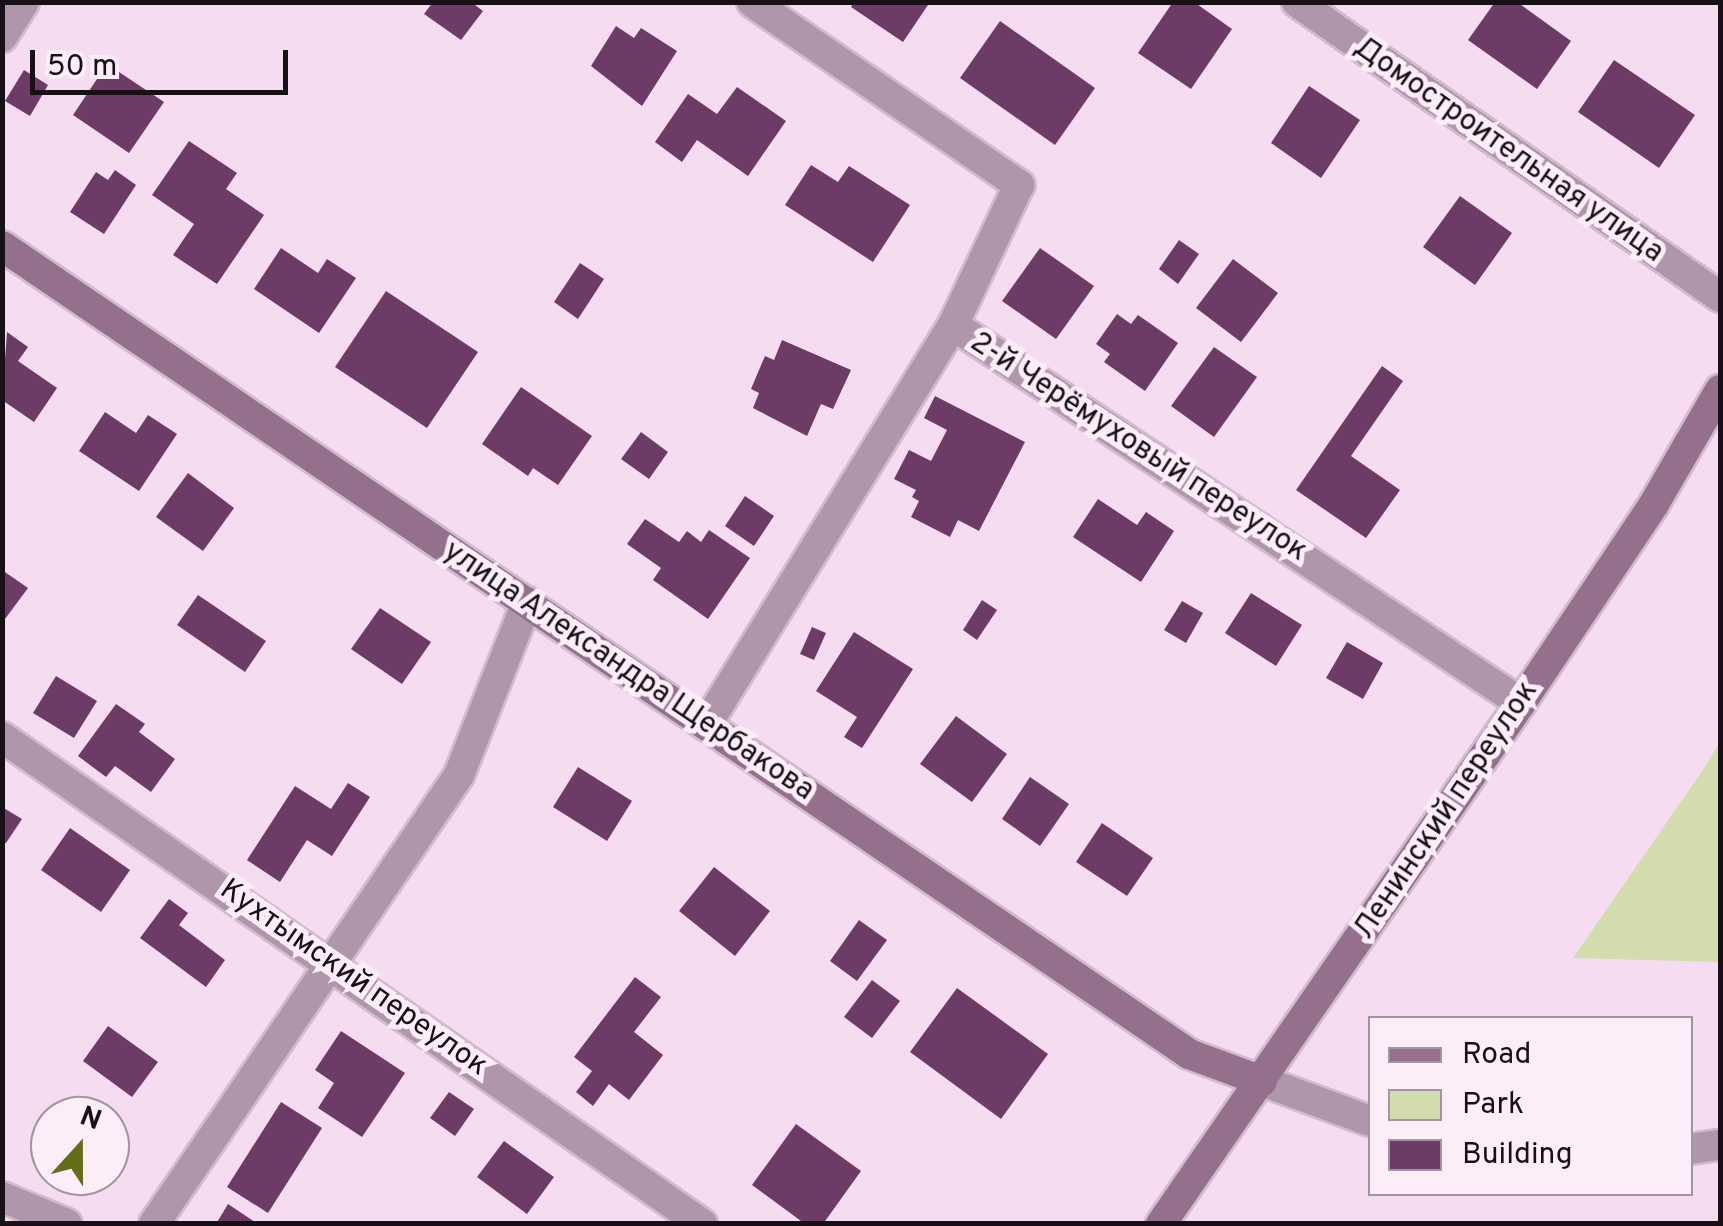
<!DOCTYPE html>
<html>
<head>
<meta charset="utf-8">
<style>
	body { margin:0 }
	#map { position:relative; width:1723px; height:1226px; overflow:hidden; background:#f6dcf1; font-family:Overpass,sans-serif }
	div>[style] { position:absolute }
	.green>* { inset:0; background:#d2dcac }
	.building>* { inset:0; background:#6d3c66 }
	.roads { filter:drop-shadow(2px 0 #d2bbce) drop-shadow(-2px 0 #d2bbce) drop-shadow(0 2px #d2bbce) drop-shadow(0 -2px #d2bbce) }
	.street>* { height:30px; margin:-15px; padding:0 15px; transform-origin:15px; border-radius:15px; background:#af96aa }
	.secondary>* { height:30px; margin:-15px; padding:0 15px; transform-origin:15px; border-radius:15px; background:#94708d }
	span { translate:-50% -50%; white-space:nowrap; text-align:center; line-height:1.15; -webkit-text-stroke:10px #fdedf9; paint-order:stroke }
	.street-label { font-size:30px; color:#181017 }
	.frame { position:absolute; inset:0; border:5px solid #181017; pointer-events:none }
	.legend { position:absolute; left:1368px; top:1016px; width:325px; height:180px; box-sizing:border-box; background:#fdedf9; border:2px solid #a1959f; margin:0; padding:12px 18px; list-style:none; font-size:30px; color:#181017 }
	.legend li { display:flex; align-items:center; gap:20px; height:50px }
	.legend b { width:50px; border:2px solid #a1959f }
	.north { position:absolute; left:30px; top:1096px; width:100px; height:100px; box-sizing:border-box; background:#fdedf9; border:2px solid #a1959f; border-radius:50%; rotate:21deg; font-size:28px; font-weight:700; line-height:40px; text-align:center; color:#181017 }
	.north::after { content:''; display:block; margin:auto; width:35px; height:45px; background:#636e17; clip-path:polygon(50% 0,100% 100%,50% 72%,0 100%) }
	.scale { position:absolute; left:30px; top:50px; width:258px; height:45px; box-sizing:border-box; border:5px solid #181017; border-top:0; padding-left:12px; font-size:30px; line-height:35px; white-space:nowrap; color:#181017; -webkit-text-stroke:8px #fdedf9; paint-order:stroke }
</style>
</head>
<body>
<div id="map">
	<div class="green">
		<i style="clip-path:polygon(1720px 742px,1720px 962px,1573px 958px,1703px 770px)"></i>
	</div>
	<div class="building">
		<i style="clip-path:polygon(433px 2px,471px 2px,483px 11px,461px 40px,424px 14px)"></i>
		<i style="clip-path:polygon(854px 2px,930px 2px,903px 42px,851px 7px)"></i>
		<i style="clip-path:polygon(1173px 2px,1194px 2px,1232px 29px,1191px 89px,1138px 53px)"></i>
		<i style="clip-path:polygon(1495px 2px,1517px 2px,1571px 41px,1537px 89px,1468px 40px)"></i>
		<i style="clip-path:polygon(1000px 21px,1095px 88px,1055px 145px,960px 78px)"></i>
		<i style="clip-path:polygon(616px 26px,634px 38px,641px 28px,677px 51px,642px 106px,591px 66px)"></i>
		<i style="clip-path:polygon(1614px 60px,1695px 115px,1659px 168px,1578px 112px)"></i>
		<i style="clip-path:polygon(107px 64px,164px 102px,129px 153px,73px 115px)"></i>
		<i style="clip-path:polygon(24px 70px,48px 85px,30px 116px,5px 101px)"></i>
		<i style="clip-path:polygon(1309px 86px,1360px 120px,1321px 178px,1271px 143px)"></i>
		<i style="clip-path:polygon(737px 87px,786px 121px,748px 176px,697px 140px,682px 162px,655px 142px,688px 94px,717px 114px)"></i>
		<i style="clip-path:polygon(189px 141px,237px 173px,226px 189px,264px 215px,217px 284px,173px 255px,194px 224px,152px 195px)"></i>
		<i style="clip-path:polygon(811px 165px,838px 182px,849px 166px,910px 205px,873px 262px,785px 205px)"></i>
		<i style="clip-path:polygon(115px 170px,136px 185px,104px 234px,70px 212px,96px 172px,108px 180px)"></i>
		<i style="clip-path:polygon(1460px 196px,1512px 233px,1475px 285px,1423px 247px)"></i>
		<i style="clip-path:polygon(1179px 240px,1199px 254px,1178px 284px,1159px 269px)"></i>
		<i style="clip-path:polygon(281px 248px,318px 273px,327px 259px,356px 278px,319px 333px,254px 289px)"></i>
		<i style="clip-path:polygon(1040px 248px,1094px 286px,1056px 339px,1002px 301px)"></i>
		<i style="clip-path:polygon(1233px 259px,1278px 293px,1241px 342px,1196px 308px)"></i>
		<i style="clip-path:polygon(580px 263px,604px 279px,578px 319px,554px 302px)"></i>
		<i style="clip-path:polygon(386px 291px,478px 352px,427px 428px,335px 367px)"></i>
		<i style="clip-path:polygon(1117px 314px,1131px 324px,1138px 315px,1178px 343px,1145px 391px,1104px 362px,1110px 354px,1096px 344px)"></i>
		<i style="clip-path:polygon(7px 332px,28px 347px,18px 361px,57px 388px,34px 422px,2px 400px)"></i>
		<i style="clip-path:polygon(782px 340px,851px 370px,833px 409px,821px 404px,807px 436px,753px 408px,759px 393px,751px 389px,765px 356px,774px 360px)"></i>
		<i style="clip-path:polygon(1214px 347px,1257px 377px,1214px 437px,1171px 406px)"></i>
		<i style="clip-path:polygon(1382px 366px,1403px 381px,1351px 456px,1400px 490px,1366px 538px,1296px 490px)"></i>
		<i style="clip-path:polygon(521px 387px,592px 436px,558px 485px,533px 468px,528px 476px,482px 444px)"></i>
		<i style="clip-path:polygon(935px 396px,1025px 442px,979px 531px,958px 520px,950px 537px,911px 517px,919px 501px,912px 497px,916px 490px,894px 479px,909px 450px,931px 461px,947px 430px,924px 418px)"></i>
		<i style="clip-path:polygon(105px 412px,136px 433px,148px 415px,177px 434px,139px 491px,79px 451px)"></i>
		<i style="clip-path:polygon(641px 432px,668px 452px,649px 479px,621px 459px)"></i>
		<i style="clip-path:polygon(188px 473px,234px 508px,203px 551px,156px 517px)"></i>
		<i style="clip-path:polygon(745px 496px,774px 516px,754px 546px,725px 526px)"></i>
		<i style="clip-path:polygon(1098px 499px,1137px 525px,1146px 512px,1174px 531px,1141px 582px,1073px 537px)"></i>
		<i style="clip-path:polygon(645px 519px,679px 542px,687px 531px,701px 542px,709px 530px,750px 558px,708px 619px,653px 580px,661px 568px,627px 544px)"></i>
		<i style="clip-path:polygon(2px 570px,28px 588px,2px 623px)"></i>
		<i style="clip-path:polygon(1251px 593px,1302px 625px,1276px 666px,1225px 633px)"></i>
		<i style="clip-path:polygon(198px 595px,266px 641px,245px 672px,177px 625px)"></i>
		<i style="clip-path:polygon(982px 600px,997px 610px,977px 640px,963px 630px)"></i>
		<i style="clip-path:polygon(1182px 601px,1203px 613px,1186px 643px,1164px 630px)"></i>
		<i style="clip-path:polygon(380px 608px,431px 642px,402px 684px,351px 649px)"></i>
		<i style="clip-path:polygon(812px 627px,826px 633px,814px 660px,800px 654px)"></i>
		<i style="clip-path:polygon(854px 632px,913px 669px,862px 748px,844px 737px,857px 717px,816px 691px)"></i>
		<i style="clip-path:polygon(1347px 642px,1383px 663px,1363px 699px,1326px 678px)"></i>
		<i style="clip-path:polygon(56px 676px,97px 701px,74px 738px,33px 713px)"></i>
		<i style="clip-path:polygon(116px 704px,145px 724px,139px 732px,175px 759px,151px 792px,115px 766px,106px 777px,78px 756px)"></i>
		<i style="clip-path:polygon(956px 716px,1007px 754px,972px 802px,920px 764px)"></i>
		<i style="clip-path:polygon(578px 767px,632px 801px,607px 841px,553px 807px)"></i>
		<i style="clip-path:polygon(1030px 777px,1069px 804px,1040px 846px,1002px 819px)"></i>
		<i style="clip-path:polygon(348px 783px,370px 797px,332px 856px,307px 840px,280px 882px,247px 860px,295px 786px,331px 809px)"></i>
		<i style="clip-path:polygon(2px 807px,22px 819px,6px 843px,2px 841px)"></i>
		<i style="clip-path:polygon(1102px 823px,1153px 858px,1127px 896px,1076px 862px)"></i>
		<i style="clip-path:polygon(70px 828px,130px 870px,101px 912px,41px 870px)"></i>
		<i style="clip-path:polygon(714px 867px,770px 911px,735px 956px,679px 911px)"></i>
		<i style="clip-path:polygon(169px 899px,188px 913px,179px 925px,225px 960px,206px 987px,140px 938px)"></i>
		<i style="clip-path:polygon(859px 920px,887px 940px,857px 981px,830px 961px)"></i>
		<i style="clip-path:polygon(635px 977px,661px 997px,634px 1032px,663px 1055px,629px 1100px,609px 1084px,593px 1106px,576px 1092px,592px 1071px,574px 1057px)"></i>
		<i style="clip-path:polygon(872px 980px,900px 1001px,872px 1038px,844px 1017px)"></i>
		<i style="clip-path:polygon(957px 988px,1048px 1054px,1001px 1119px,910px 1052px)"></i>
		<i style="clip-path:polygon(108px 1026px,158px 1062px,132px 1097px,83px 1061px)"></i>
		<i style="clip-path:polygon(341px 1031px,405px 1073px,362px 1137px,318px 1108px,334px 1083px,315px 1070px)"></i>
		<i style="clip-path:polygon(449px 1092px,474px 1109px,455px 1136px,430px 1118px)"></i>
		<i style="clip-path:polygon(281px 1102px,322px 1128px,268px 1213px,227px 1187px)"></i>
		<i style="clip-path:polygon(796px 1124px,861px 1171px,823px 1224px,805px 1224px,752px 1185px)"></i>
		<i style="clip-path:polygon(504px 1141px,554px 1177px,527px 1214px,477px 1177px)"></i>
		<i style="clip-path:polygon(228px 1204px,258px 1224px,216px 1224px)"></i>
	</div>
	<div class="roads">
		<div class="street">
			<i style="left:752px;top:2px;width:324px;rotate:34.4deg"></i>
			<i style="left:1019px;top:185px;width:155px;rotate:115.2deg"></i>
			<i style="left:953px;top:325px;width:682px;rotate:33.64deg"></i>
			<i style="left:1297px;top:2px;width:516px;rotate:34.89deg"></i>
			<i style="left:2px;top:37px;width:41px;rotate:-57.8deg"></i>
			<i style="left:706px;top:725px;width:470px;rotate:-58.3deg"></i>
			<i style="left:2px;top:737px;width:853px;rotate:34.83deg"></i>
			<i style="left:1262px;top:1081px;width:115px;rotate:20.3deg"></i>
			<i style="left:1690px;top:1149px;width:30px;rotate:-8deg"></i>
			<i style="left:2px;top:1197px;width:70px;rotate:22.6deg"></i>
			<i style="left:154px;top:1224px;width:543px;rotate:-55.81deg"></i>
			<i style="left:459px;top:775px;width:186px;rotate:-68.5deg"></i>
		</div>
		<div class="secondary">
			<i style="left:2px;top:246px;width:1436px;rotate:34.24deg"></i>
			<i style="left:1189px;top:1054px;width:78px;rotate:20.3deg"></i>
			<i style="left:1161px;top:1224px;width:633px;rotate:-55.36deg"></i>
			<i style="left:1521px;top:703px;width:239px;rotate:-56.2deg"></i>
			<i style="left:1654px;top:504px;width:132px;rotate:-59.9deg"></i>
		</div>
	</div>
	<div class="street-label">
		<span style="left:1508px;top:151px;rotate:35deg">Домостроительная улица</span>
		<span style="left:1138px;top:448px;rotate:33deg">2-й Черёмуховый переулок</span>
		<span style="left:628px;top:672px;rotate:34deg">улица Александра Щербакова</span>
		<span style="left:1447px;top:811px;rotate:-56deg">Ленинский переулок</span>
		<span style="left:353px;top:979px;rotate:35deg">Кухтымский переулок</span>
	</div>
	<div class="frame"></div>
	<ul class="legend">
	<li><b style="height:12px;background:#94708d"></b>Road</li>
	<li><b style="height:28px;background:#d2dcac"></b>Park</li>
	<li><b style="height:28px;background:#6d3c66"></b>Building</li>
	</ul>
	<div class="north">N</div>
	<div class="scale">50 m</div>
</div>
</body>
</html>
